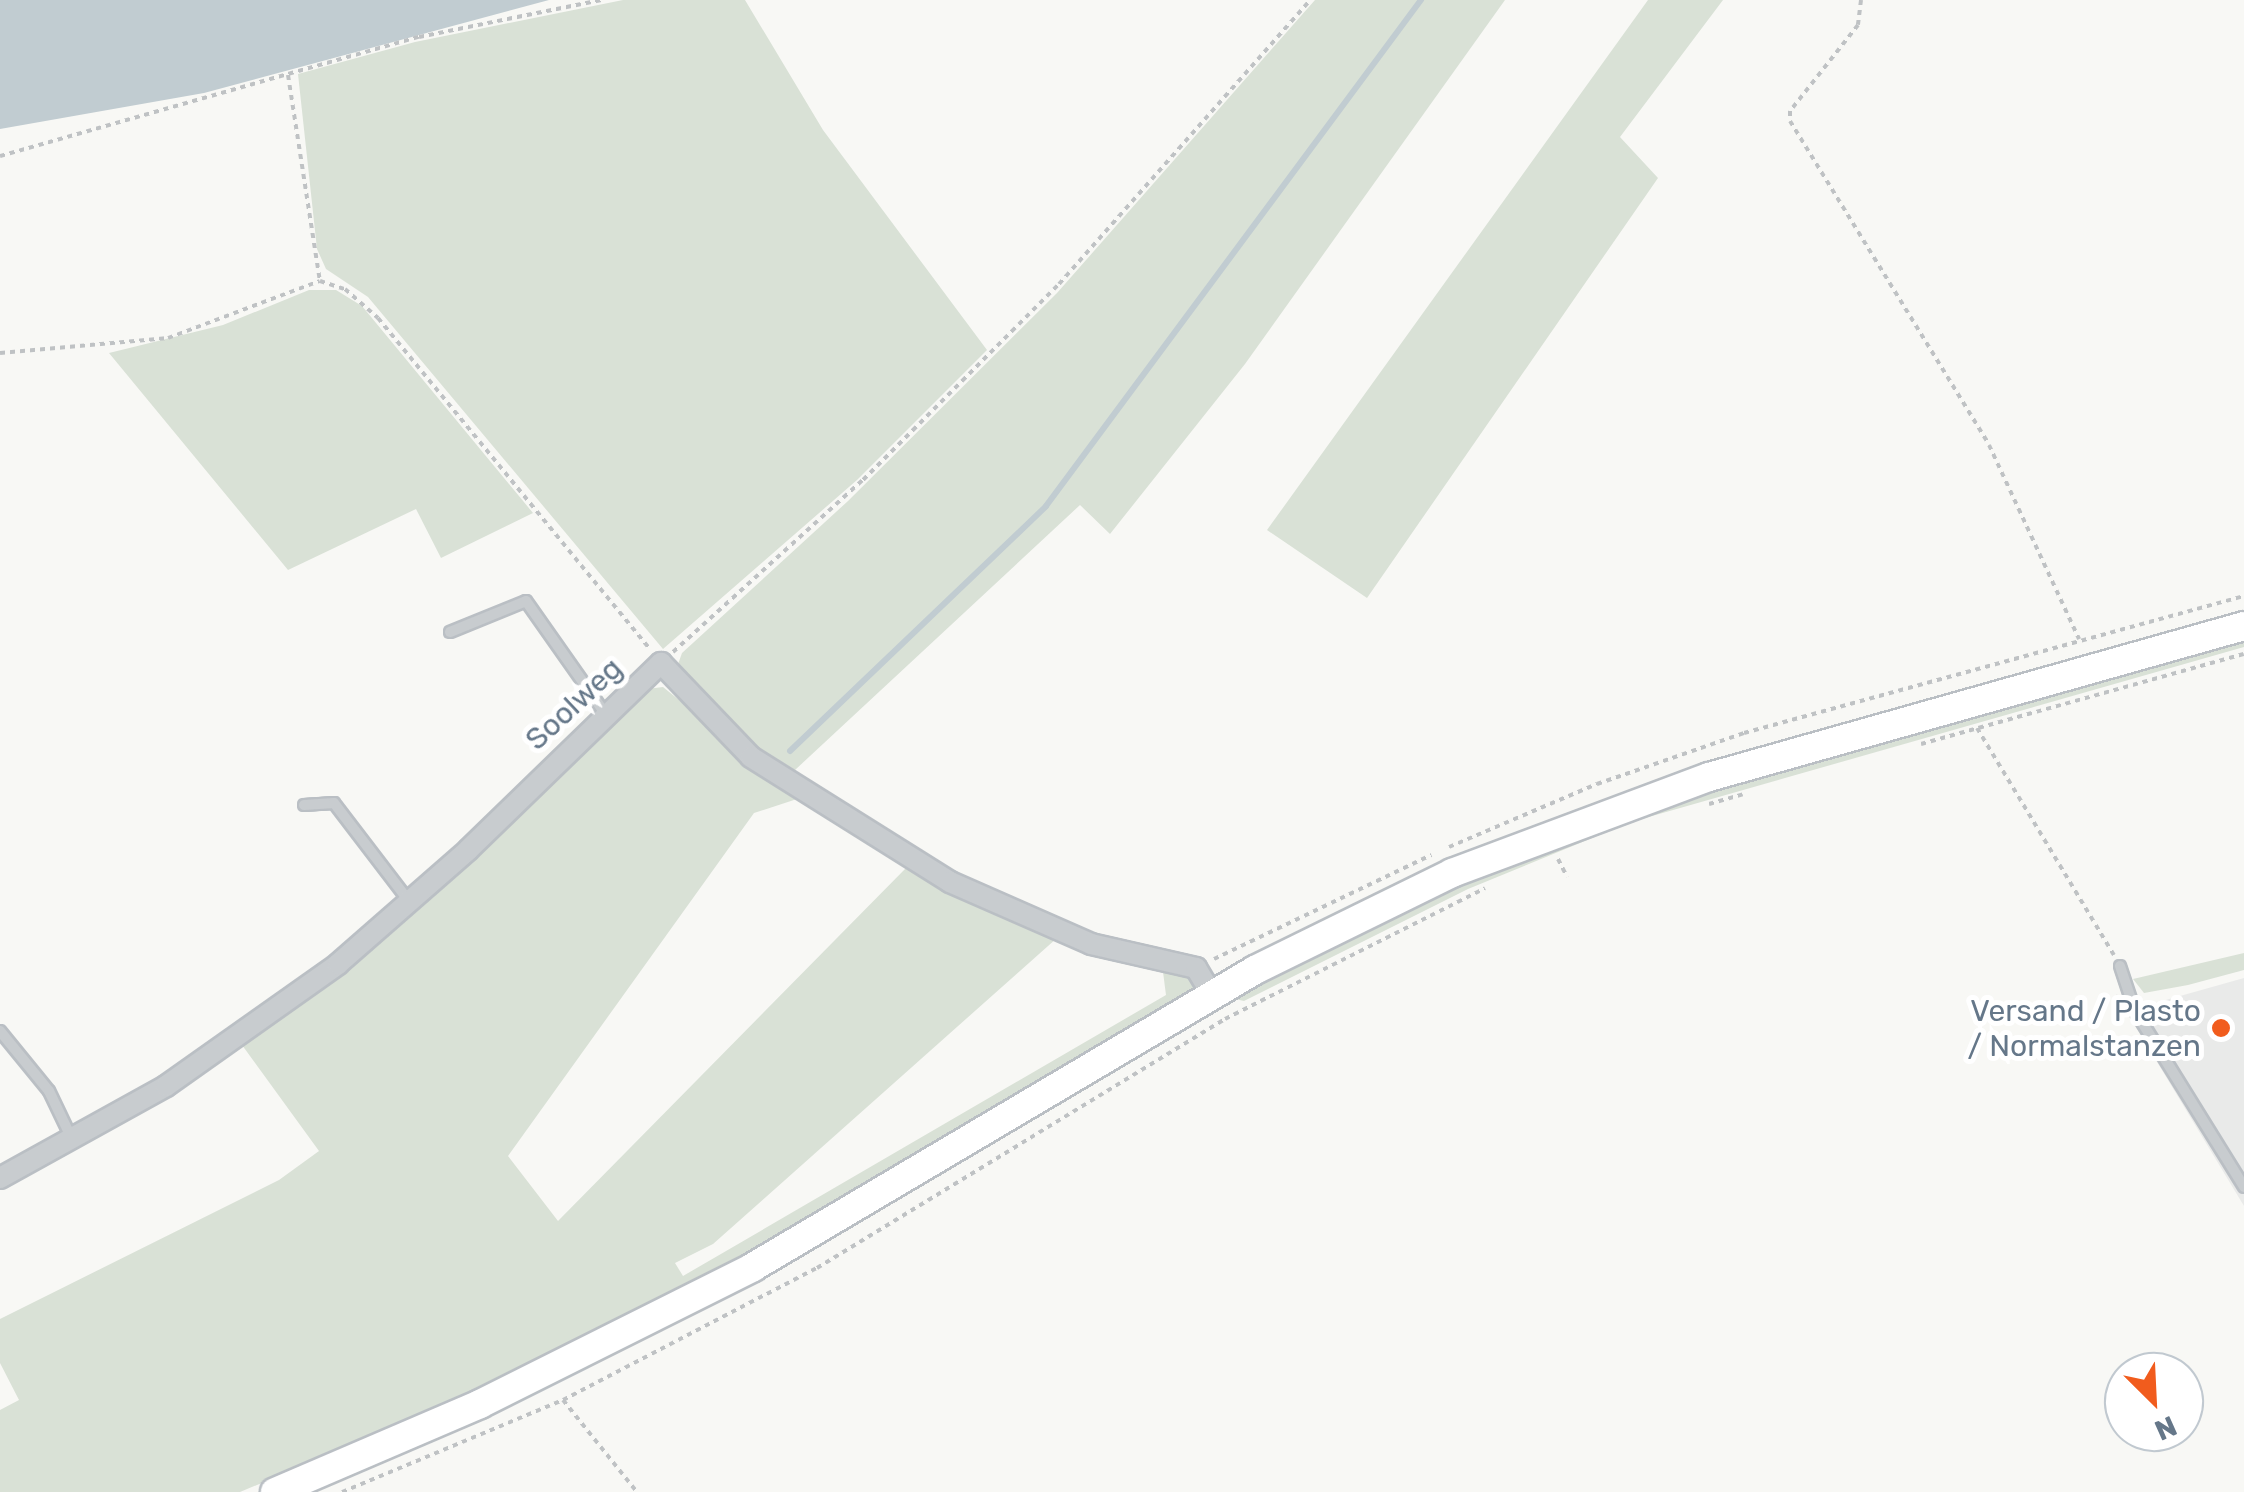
<!DOCTYPE html>
<html>
<head>
<meta charset="utf-8">
<style>
	body { margin:0 }
	#map { position:relative; width:2244px; height:1492px; overflow:hidden; background:#f8f8f5; font-family:Rubik,sans-serif }
	div>[style] { position:absolute }
	.built>* { inset:0; background:#e9eae9 }
	.green>* { inset:0; background:#d9e1d6 }
	.water>* { inset:0; background:#c1ccd1 }
	.stream>* { height:6px; margin:-3px; padding:0 3px; transform-origin:3px; border-radius:3px; background:#c1ccd1 }
	.path>* { height:4px; margin-top:-2px; transform-origin:0; background:repeating-linear-gradient(90deg,#bfc2c4 0 5px,transparent 0 10px) }
	.roads { filter:drop-shadow(2px 0 #babfc4) drop-shadow(-2px 0 #babfc4) drop-shadow(0 2px #babfc4) drop-shadow(0 -2px #babfc4) }
	.service>* { height:10px; margin:-5px; padding:0 5px; transform-origin:5px; border-radius:5px; background:#c8cccf }
	.minor>* { height:20px; margin:-10px; padding:0 10px; transform-origin:10px; border-radius:10px; background:#c8cccf }
	.secondary>* { height:28px; margin:-14px; padding:0 14px; transform-origin:14px; border-radius:14px; background:#fff }
	.dots>* { width:28px; height:28px; translate:-50% -50%; box-sizing:border-box; border:5px solid #fff; border-radius:50% }
	span { translate:-50% -50%; white-space:nowrap; text-align:center; line-height:1.15; -webkit-text-stroke:10px #fff; paint-order:stroke }
	.street-label { font-size:30px; color:#657789 }
	.poi-label { font-size:30px; color:#657789 }
	.right { translate:-100% -50%; text-align:right }
	.north { position:absolute; left:2104px; top:1352px; width:100px; height:100px; box-sizing:border-box; background:#fff; border:2px solid #c1c9d0; border-radius:50%; rotate:156deg; font-size:28px; font-weight:700; line-height:40px; text-align:center; color:#657789 }
	.north::after { content:''; display:block; margin:auto; width:35px; height:45px; background:#f15c1d; clip-path:polygon(50% 0,100% 100%,50% 72%,0 100%) }
</style>
</head>
<body>
<div id="map">
	<div class="built">
		<i style="clip-path:polygon(2244px 978px,2244px 1206px,2116px 994px,2141px 1007px)"></i>
	</div>
	<div class="green">
		<i style="clip-path:polygon(623px 0,745px 0,823px 130px,987px 350px,857px 480px,663px 649px,368px 297px,326px 269px,317px 249px,298px 74px,415px 42px)"></i>
		<i style="clip-path:polygon(1315px 0,1505px 0,1245px 364px,1110px 534px,1080px 505px,795px 770px,758px 748px,677px 667px,682px 653px,848px 501px,1057px 293px)"></i>
		<i style="clip-path:polygon(1648px 0,1723px 0,1620px 137px,1658px 178px,1367px 598px,1267px 530px)"></i>
		<i style="clip-path:polygon(309px 290px,336px 290px,362px 306px,533px 513px,441px 558px,416px 509px,288px 570px,109px 353px,223px 325px)"></i>
		<i style="clip-path:polygon(2244px 638px,2244px 647px,1631px 822px,1468px 889px,1244px 1001px,1235px 999px,1380px 917px,1629px 814px)"></i>
		<i style="clip-path:polygon(663px 687px,800px 798px,754px 813px,508px 1156px,558px 1221px,906px 868px,1057px 938px,713px 1244px,675px 1263px,683px 1276px,1166px 995px,1163px 972px,1186px 973px,1195px 990px,779px 1238px,523px 1372px,396px 1427px,240px 1492px,0 1492px,0 1410px,19px 1400px,0 1363px,0 1319px,279px 1180px,319px 1151px,242px 1045px,647px 689px)"></i>
		<i style="clip-path:polygon(2244px 953px,2244px 970px,2188px 985px,2144px 993px,2133px 979px)"></i>
	</div>
	<div class="water">
		<i style="clip-path:polygon(0 0,549px 0,204px 93px,0 129px)"></i>
	</div>
	<div class="stream">
		<i style="left:790px;top:751px;width:354px;rotate:-43.7deg"></i>
		<i style="left:1046px;top:506px;width:630px;rotate:-53.46deg"></i>
	</div>
	<div class="path">
		<i style="left:1861px;top:0;width:25px;rotate:97deg"></i>
		<i style="left:1858px;top:25px;width:110px;rotate:128.3deg"></i>
		<i style="left:1790px;top:111px;width:10px;rotate:90deg"></i>
		<i style="left:1790px;top:121px;width:380px;rotate:58.4deg"></i>
		<i style="left:1989px;top:445px;width:214px;rotate:65.1deg"></i>
		<i style="left:288px;top:75px;width:208px;rotate:81.2deg"></i>
		<i style="left:0;top:156px;width:436px;rotate:-15.9deg"></i>
		<i style="left:419px;top:37px;width:186px;rotate:-11.5deg"></i>
		<i style="left:0;top:353px;width:169px;rotate:-5.1deg"></i>
		<i style="left:168px;top:338px;width:162px;rotate:-20.6deg"></i>
		<i style="left:320px;top:281px;width:26px;rotate:18deg"></i>
		<i style="left:345px;top:289px;width:44px;rotate:41.3deg"></i>
		<i style="left:378px;top:318px;width:428px;rotate:50.6deg"></i>
		<i style="left:673px;top:652px;width:256px;rotate:-42.2deg"></i>
		<i style="left:863px;top:480px;width:277px;rotate:-45deg"></i>
		<i style="left:1059px;top:284px;width:379px;rotate:-48.5deg"></i>
		<i style="left:1977px;top:728px;width:265px;rotate:58.9deg"></i>
		<i style="left:1921px;top:744px;width:335px;rotate:-15.6deg"></i>
		<i style="left:1709px;top:804px;width:35px;rotate:-16deg"></i>
		<i style="left:1449px;top:847px;width:161px;rotate:-23.1deg"></i>
		<i style="left:1597px;top:784px;width:156px;rotate:-19.1deg"></i>
		<i style="left:1744px;top:733px;width:518px;rotate:-15.32deg"></i>
		<i style="left:1558px;top:859px;width:20px;rotate:63deg"></i>
		<i style="left:1214px;top:959px;width:241px;rotate:-25.6deg"></i>
		<i style="left:563px;top:1400px;width:118px;rotate:51.2deg"></i>
		<i style="left:342px;top:1492px;width:239px;rotate:-22.6deg"></i>
		<i style="left:563px;top:1400px;width:286px;rotate:-27.5deg"></i>
		<i style="left:817px;top:1268px;width:478px;rotate:-31.4deg"></i>
		<i style="left:1225px;top:1019px;width:291px;rotate:-26.7deg"></i>
	</div>
	<div class="roads">
		<div class="service">
			<i style="left:450px;top:632px;width:82px;rotate:-22.2deg"></i>
			<i style="left:526px;top:601px;width:139px;rotate:54.9deg"></i>
			<i style="left:304px;top:805px;width:30px;rotate:-4deg"></i>
			<i style="left:334px;top:803px;width:123px;rotate:52.6deg"></i>
			<i style="left:2120px;top:966px;width:47px;rotate:71.6deg"></i>
			<i style="left:2135px;top:1011px;width:207px;rotate:58.2deg"></i>
			<i style="left:0;top:1031px;width:77px;rotate:50.8deg"></i>
			<i style="left:49px;top:1091px;width:53px;rotate:64.4deg"></i>
		</div>
		<div class="minor">
			<i style="left:0;top:1178px;width:190px;rotate:-29deg"></i>
			<i style="left:166px;top:1086px;width:211px;rotate:-35.3deg"></i>
			<i style="left:338px;top:964px;width:173px;rotate:-41.2deg"></i>
			<i style="left:468px;top:850px;width:269px;rotate:-44.1deg"></i>
			<i style="left:661px;top:663px;width:130px;rotate:46.2deg"></i>
			<i style="left:751px;top:757px;width:235px;rotate:32.1deg"></i>
			<i style="left:950px;top:882px;width:154px;rotate:23.7deg"></i>
			<i style="left:1091px;top:944px;width:108px;rotate:12.9deg"></i>
			<i style="left:1196px;top:968px;width:31px;rotate:59deg"></i>
		</div>
		<div class="secondary">
			<i style="left:275px;top:1492px;width:223px;rotate:-23.2deg"></i>
			<i style="left:480px;top:1404px;width:305px;rotate:-26.6deg"></i>
			<i style="left:753px;top:1267px;width:583px;rotate:-30.61deg"></i>
			<i style="left:1255px;top:970px;width:220px;rotate:-26.2deg"></i>
			<i style="left:1452px;top:873px;width:274px;rotate:-20.5deg"></i>
			<i style="left:1709px;top:777px;width:556px;rotate:-15.76deg"></i>
		</div>
	</div>
	<div class="dots">
		<i style="left:2221px;top:1028px;background:#f15c1d"></i>
	</div>
	<div class="street-label">
		<span style="left:574px;top:704px;rotate:-43deg">Soolweg</span>
	</div>
	<div class="poi-label">
		<span class="right" style="left:2201px;top:1028px">Versand / Plasto<br>/ Normalstanzen</span>
	</div>
	<div class="north">N</div>
</div>
</body>
</html>
